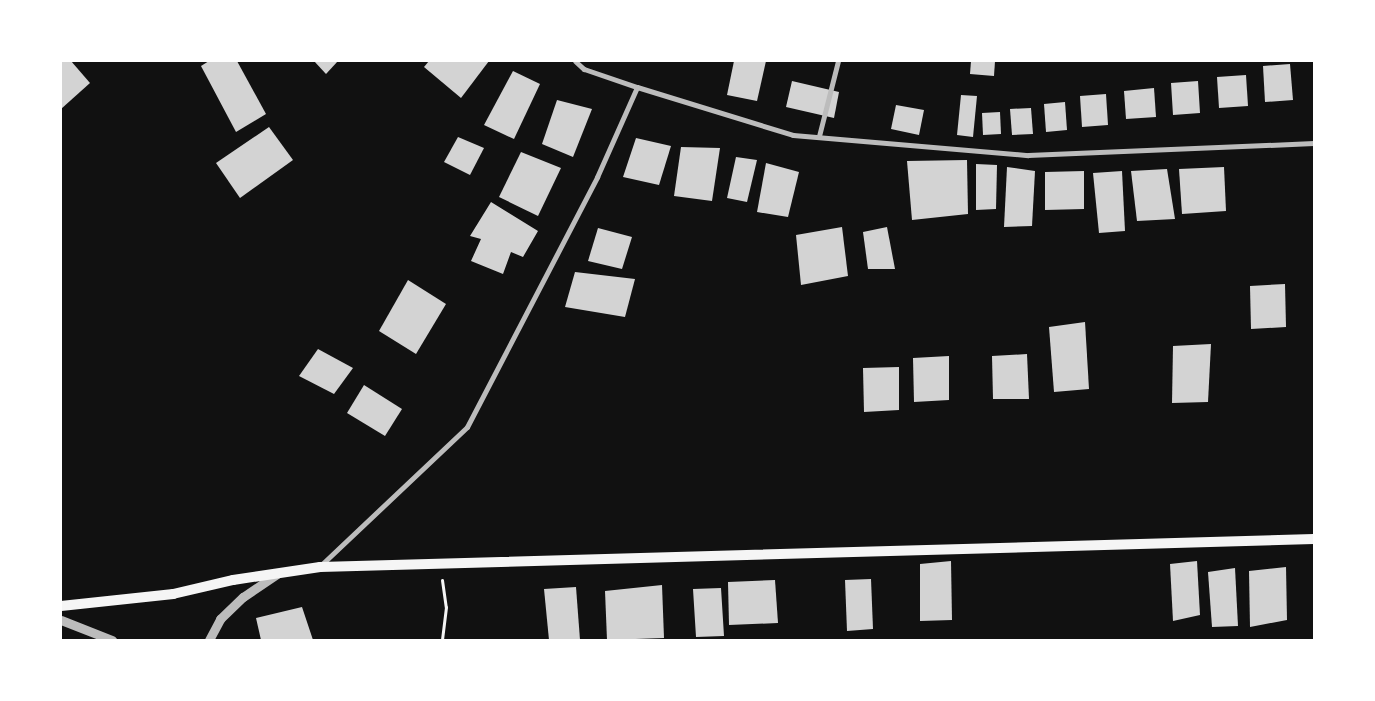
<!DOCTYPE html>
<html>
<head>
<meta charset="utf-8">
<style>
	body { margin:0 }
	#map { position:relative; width:1375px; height:701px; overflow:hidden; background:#111; font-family:Montserrat,sans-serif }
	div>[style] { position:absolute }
	.building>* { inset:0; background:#d3d3d3 }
	.path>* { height:3px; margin:-1.5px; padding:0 1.5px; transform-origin:1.5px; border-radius:1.5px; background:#f5f5f5 }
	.minor>* { height:5px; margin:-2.5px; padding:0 2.5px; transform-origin:2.5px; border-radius:2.5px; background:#bcbcbc }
	.tertiary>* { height:9px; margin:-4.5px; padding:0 4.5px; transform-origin:4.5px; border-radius:4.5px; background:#bcbcbc }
	.secondary>* { height:10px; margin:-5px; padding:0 5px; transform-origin:5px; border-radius:5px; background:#f5f5f5 }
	span { translate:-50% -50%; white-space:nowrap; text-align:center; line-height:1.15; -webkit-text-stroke:4px #fff; paint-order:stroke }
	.frame { position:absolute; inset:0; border:62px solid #fff; pointer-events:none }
</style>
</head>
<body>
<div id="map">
	<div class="building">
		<i style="clip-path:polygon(61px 61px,71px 61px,90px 83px,61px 109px)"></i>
		<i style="clip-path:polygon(209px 61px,237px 61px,266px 114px,236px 132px,201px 66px)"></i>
		<i style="clip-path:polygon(314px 61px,338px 61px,326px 74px)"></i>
		<i style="clip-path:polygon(429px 61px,489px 61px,461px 98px,424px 67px)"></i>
		<i style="clip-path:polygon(734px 61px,766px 61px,757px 101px,727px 95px)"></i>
		<i style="clip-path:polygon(971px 61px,995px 61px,994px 76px,970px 74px)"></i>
		<i style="clip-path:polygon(1290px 64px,1293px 100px,1265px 102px,1263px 66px)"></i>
		<i style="clip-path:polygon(513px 71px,540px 84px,514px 139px,484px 125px)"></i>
		<i style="clip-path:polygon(1246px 75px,1248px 106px,1219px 108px,1217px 77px)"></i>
		<i style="clip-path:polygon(792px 81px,839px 92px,834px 118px,786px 107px)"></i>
		<i style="clip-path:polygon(1198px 81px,1200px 113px,1173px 115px,1171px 83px)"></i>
		<i style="clip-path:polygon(1154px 88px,1156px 117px,1126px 119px,1124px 91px)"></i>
		<i style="clip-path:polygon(1106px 94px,1108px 125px,1082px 127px,1080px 96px)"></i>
		<i style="clip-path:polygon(961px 95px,977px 96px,973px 137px,957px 135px)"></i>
		<i style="clip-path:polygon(557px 100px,592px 109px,573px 157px,542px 144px)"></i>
		<i style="clip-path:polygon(1065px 102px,1067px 130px,1046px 132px,1044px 104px)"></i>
		<i style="clip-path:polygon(896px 105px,924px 110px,919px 135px,891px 129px)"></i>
		<i style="clip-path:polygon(1031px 108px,1033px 134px,1012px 135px,1010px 109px)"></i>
		<i style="clip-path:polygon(1000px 112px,1001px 134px,983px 135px,982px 113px)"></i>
		<i style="clip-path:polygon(269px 127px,293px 160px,240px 198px,216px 163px)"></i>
		<i style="clip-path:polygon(458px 137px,484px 148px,470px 175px,444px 162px)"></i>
		<i style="clip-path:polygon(636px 138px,671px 146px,659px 185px,623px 177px)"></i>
		<i style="clip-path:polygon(681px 147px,720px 148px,712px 201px,674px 196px)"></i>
		<i style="clip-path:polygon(521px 152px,561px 168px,538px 216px,499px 197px)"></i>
		<i style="clip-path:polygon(736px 157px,757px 160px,747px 202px,727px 198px)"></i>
		<i style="clip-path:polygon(967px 160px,968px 214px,912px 220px,907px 161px)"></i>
		<i style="clip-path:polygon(766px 163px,799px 172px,788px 217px,757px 212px)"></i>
		<i style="clip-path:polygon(976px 164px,997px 165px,996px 209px,976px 210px)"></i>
		<i style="clip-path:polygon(1007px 167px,1035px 171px,1032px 226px,1004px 227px)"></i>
		<i style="clip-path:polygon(1224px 167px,1226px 211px,1182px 214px,1179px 169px)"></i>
		<i style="clip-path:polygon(1167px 169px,1175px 219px,1137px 221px,1131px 171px)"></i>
		<i style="clip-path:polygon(1084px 171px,1084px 209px,1045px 210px,1045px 172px)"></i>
		<i style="clip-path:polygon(1122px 171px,1125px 231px,1099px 233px,1093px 173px)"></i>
		<i style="clip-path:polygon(491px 202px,538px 231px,523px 257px,511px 252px,503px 274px,471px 261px,481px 239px,470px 236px)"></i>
		<i style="clip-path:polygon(842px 227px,848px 276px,801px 285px,796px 235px)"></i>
		<i style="clip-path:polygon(887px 227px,895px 269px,868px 269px,863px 232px)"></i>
		<i style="clip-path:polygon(598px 228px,632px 237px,622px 269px,588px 261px)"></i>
		<i style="clip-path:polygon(575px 272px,635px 279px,625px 317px,565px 307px)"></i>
		<i style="clip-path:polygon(408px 280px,446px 304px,416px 354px,379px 331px)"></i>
		<i style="clip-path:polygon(1285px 284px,1286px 327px,1251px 329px,1250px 286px)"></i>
		<i style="clip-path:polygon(1085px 322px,1089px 389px,1054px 392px,1049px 327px)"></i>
		<i style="clip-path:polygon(1211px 344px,1208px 402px,1172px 403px,1173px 346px)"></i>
		<i style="clip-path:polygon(318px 349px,353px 368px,334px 394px,299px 376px)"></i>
		<i style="clip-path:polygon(1027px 354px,1029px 399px,993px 399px,992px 356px)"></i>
		<i style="clip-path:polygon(949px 356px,949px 400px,914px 402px,913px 358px)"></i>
		<i style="clip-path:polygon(899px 367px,899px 410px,864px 412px,863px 368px)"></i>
		<i style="clip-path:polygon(364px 385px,402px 409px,385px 436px,347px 413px)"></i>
		<i style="clip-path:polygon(951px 561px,952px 620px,920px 621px,920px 564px)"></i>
		<i style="clip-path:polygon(1197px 561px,1200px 615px,1173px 621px,1170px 564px)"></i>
		<i style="clip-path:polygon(1286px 567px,1287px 620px,1250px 627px,1249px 571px)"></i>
		<i style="clip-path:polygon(1235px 568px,1238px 626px,1212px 627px,1208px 572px)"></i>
		<i style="clip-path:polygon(871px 579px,873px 629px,847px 631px,845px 580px)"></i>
		<i style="clip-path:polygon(775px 580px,778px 623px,729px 625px,728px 582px)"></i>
		<i style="clip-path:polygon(662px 585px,664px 638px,607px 640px,605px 591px)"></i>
		<i style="clip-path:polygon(576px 587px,580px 640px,549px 640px,544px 589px)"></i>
		<i style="clip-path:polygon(721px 588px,724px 636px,696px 637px,693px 589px)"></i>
		<i style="clip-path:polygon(302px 607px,313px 640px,261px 640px,256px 618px)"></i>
	</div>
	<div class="path">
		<i style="left:442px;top:580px;width:27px;rotate:82deg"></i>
		<i style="left:446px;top:607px;width:33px;rotate:97deg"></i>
	</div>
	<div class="minor">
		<i style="left:575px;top:61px;width:12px;rotate:42deg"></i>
		<i style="left:584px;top:69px;width:56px;rotate:18.8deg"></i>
		<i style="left:637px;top:87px;width:163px;rotate:17.1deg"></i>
		<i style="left:793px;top:135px;width:236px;rotate:4.9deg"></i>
		<i style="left:1028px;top:155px;width:286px;rotate:-2.4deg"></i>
		<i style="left:819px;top:136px;width:77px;rotate:-75.8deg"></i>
		<i style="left:320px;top:566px;width:202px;rotate:-43.4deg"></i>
		<i style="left:467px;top:427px;width:282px;rotate:-62.5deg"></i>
		<i style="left:597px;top:177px;width:98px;rotate:-66deg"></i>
	</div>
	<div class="tertiary">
		<i style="left:61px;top:620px;width:55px;rotate:21.4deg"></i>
		<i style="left:209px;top:640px;width:24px;rotate:-62deg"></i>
		<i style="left:220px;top:619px;width:32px;rotate:-44deg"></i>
		<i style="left:243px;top:597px;width:41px;rotate:-34.1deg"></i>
	</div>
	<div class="secondary">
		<i style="left:61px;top:606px;width:113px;rotate:-6.1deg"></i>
		<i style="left:173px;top:594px;width:62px;rotate:-13.1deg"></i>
		<i style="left:233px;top:580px;width:88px;rotate:-8.5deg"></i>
		<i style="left:320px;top:567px;width:994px;rotate:-1.61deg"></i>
	</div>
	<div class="frame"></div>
</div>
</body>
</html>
